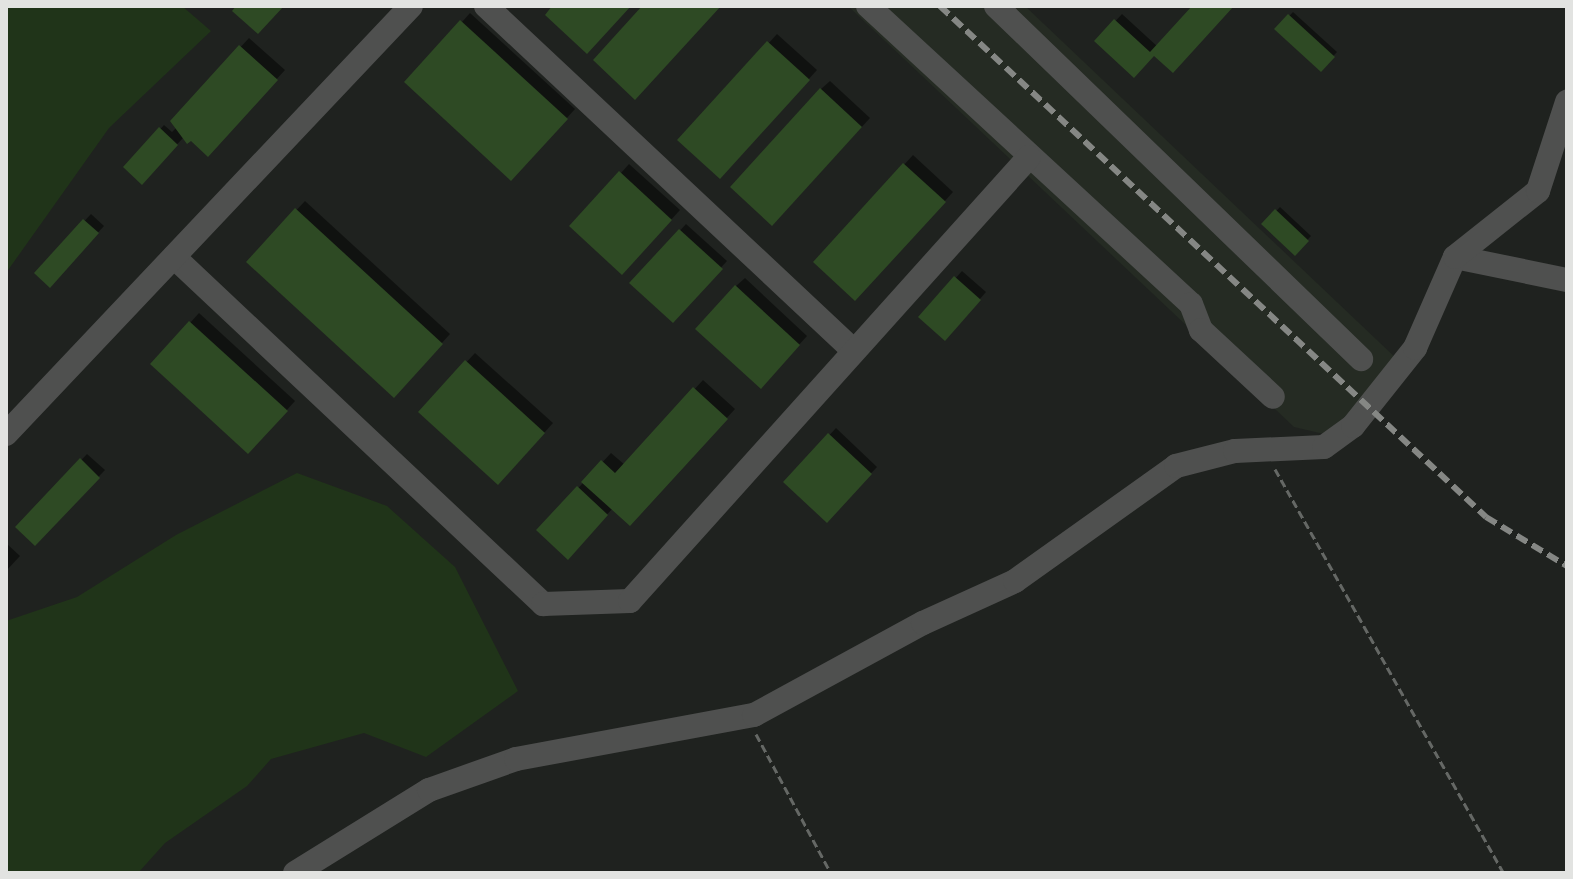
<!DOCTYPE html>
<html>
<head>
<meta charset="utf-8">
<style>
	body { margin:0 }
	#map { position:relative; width:1573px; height:879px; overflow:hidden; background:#1f221f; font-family:Bitter,serif }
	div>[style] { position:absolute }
	.built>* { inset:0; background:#252b23 }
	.green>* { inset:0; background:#203419 }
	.shadow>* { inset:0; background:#0007 }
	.building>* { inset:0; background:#2e4a24 }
	.path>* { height:3px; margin-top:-1.5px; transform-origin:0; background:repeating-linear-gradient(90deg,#656865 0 8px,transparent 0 12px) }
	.minor>* { height:24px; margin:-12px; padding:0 12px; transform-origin:12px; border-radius:12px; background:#4f504f }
	.rail>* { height:6px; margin-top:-3px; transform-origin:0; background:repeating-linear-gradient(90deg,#858784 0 12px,transparent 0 18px) }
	span { translate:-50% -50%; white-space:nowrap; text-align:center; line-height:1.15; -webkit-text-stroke:6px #1f221f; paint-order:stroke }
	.frame { position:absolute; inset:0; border:8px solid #e2e3e1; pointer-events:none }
</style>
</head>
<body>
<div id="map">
	<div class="built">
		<i style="clip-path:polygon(848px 6px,1025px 6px,1398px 360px,1350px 422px,1324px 434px,1294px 427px)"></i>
	</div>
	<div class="green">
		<i style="clip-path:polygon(6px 6px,182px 6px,211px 31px,109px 128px,6px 273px)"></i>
		<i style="clip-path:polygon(297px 473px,387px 506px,455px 567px,518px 691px,426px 757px,364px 733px,271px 759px,247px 786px,165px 843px,138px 873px,6px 873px,6px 621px,77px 597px,176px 535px)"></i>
	</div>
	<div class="shadow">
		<i style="clip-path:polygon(1195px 6px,1232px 6px,1155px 53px,1097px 41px,1122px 14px,1158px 47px)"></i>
		<i style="clip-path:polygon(1293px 12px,1337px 52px,1321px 69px,1277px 29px)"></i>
		<i style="clip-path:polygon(470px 13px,575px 109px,520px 170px,462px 22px)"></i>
		<i style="clip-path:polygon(777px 34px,817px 70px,728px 168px,680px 140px)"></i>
		<i style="clip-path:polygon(249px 38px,285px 70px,216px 145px,183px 138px,142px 182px,126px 167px,164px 125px,172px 132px,178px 126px,172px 121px)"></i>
		<i style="clip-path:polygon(830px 81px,870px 118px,781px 215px,821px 89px)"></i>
		<i style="clip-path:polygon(913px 155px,953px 192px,864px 290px,816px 261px)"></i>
		<i style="clip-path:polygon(629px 164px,680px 210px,631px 264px,621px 173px)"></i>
		<i style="clip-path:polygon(305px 201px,450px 334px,402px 387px,248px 262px)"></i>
		<i style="clip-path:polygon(1280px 207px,1311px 236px,1295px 253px,1264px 224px)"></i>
		<i style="clip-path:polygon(91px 214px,104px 226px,50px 285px,36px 273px)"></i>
		<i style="clip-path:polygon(686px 224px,727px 261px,673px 320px,632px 283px)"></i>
		<i style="clip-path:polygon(962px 271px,986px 292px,951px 332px,921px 317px)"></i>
		<i style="clip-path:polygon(745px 278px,807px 336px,769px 378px,736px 286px)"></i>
		<i style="clip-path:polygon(199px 313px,295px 401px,257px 443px,153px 364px)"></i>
		<i style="clip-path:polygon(475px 353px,553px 423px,507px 474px,421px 411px)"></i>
		<i style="clip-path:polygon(703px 380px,735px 409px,638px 515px,613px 508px,568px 557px,539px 530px,611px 453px,625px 465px)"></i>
		<i style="clip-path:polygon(836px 428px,877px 467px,827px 520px,786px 482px)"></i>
		<i style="clip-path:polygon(87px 454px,105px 470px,35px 543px,18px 527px)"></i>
		<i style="clip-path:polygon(6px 543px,20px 556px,6px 571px)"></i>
	</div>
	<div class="building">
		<i style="clip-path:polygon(236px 6px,284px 6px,258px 34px,232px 11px)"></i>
		<i style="clip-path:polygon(552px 6px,631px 6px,587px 54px,545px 15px)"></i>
		<i style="clip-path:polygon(642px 6px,721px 6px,635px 100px,593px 60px)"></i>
		<i style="clip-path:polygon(1192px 6px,1234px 6px,1173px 73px,1154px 56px,1134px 78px,1094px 41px,1114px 19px,1150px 52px)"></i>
		<i style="clip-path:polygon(1288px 14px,1335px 57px,1321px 72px,1274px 29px)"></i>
		<i style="clip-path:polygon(460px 20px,568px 119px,511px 181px,404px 82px)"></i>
		<i style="clip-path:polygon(767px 41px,810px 80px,720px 179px,677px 140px)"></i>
		<i style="clip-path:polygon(239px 45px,278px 80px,208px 157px,191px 141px,187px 144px,170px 121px)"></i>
		<i style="clip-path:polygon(820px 88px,862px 127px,772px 226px,730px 187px)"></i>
		<i style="clip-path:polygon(159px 127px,178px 145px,142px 185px,123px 167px)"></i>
		<i style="clip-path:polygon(903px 163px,946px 202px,855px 301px,813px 262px)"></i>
		<i style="clip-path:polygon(619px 171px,672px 220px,622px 275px,569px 226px)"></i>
		<i style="clip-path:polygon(295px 208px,443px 344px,394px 398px,246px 262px)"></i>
		<i style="clip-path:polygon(1275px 209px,1309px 241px,1295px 256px,1261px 224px)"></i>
		<i style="clip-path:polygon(83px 219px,99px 233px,50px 288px,34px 273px)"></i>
		<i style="clip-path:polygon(679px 229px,723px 269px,673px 323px,629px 283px)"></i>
		<i style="clip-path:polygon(954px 276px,981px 300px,945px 341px,918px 317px)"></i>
		<i style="clip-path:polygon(735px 285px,800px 345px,761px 389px,695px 329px)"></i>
		<i style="clip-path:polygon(189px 321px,288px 411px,248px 454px,150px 364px)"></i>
		<i style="clip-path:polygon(465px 360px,545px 433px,498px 485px,418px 412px)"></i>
		<i style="clip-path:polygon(693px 387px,728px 419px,630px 526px,581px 482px,601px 460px,615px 473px)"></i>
		<i style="clip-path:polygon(828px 433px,872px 474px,827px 523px,783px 482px)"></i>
		<i style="clip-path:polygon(80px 458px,100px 478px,35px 546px,15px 527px)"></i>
		<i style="clip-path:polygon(577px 486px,608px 515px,568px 560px,536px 530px)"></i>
	</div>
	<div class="path">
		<i style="left:1275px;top:469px;width:464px;rotate:60.5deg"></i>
		<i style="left:756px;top:734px;width:158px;rotate:61.7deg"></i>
	</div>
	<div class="minor">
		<i style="left:486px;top:6px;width:504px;rotate:43.15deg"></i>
		<i style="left:868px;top:6px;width:439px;rotate:42.7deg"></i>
		<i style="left:1191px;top:304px;width:28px;rotate:69deg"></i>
		<i style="left:1201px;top:330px;width:98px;rotate:42.9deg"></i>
		<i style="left:996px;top:6px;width:508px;rotate:44.04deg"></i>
		<i style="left:174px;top:257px;width:507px;rotate:43.24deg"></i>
		<i style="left:543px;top:604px;width:87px;rotate:-2deg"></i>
		<i style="left:630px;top:601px;width:597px;rotate:-48.06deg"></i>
		<i style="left:1455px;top:257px;width:114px;rotate:11.6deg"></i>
		<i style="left:6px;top:434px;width:589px;rotate:-46.58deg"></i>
		<i style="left:295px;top:873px;width:158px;rotate:-31.8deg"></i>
		<i style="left:429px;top:790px;width:92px;rotate:-19.6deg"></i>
		<i style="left:516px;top:759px;width:242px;rotate:-10.5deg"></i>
		<i style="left:754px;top:715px;width:192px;rotate:-28.6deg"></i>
		<i style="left:923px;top:623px;width:101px;rotate:-24.5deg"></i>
		<i style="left:1015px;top:581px;width:198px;rotate:-35.5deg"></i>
		<i style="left:1176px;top:466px;width:61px;rotate:-14.3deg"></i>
		<i style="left:1235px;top:451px;width:89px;rotate:-2.6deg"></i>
		<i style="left:1324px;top:447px;width:36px;rotate:-36deg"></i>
		<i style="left:1353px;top:426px;width:100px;rotate:-51.5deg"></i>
		<i style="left:1415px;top:348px;width:99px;rotate:-66.3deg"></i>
		<i style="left:1455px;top:257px;width:106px;rotate:-38.5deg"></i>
		<i style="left:1538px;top:191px;width:94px;rotate:-72deg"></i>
	</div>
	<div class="rail">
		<i style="left:940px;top:6px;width:748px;rotate:43.1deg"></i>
		<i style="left:1486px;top:517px;width:95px;rotate:31.2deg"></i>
	</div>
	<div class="frame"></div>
</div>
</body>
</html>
